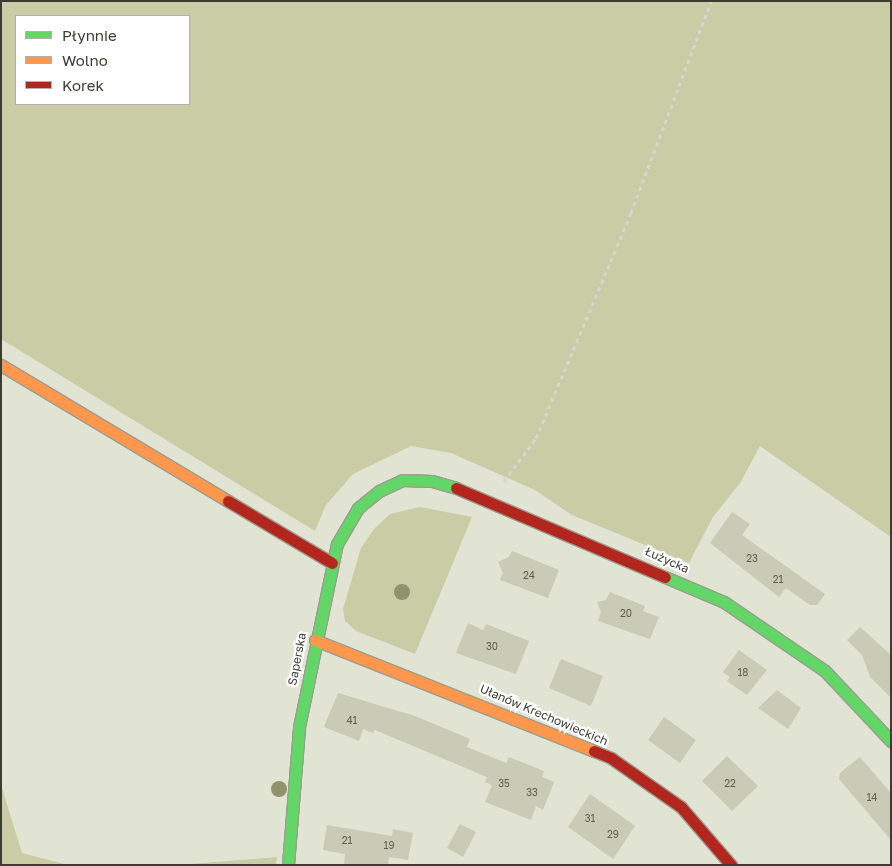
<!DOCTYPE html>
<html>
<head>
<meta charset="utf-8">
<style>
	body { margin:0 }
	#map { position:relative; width:892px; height:866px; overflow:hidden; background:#e1e3d3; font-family:"Golos Text",sans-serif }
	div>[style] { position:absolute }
	.green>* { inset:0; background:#c9cca4 }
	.building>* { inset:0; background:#c9cbb6 }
	.path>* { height:3px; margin-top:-1.5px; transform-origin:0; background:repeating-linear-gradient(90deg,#d6d6d2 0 4px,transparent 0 8px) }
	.roads { filter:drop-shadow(1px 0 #9b9d90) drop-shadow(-1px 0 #9b9d90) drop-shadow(0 1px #9b9d90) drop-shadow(0 -1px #9b9d90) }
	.fast>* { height:11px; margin:-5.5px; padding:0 5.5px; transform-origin:5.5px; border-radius:5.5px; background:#63d668 }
	.slow>* { height:11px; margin:-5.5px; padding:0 5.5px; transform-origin:5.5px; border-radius:5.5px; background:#ff974d }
	.jam>* { height:11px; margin:-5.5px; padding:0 5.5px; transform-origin:5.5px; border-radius:5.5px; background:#b3261e }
	.trees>* { width:16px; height:16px; margin:-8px; border-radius:50%; background:#91936e }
	span { translate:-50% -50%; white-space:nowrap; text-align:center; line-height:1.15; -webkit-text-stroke:4.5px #fff; paint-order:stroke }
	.number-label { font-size:10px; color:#5f6053 }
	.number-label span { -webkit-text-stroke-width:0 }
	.street-label { font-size:12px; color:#3c3d32 }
	.frame { position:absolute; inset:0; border:2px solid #3c3d32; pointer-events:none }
	.legend { position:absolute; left:15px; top:15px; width:175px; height:90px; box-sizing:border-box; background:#fff; border:1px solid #b1b1ad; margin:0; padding:6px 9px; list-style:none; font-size:15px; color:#3c3d32 }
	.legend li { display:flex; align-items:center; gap:10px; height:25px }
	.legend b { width:25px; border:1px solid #b1b1ad }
</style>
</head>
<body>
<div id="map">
	<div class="green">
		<i style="clip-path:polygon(evenodd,1px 1px,891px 1px,891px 537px,760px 446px,740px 483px,713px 517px,689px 563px,572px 515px,535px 490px,451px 453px,411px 446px,353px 474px,326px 505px,315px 531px,1px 339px,1px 1px,189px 16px,189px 104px,16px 104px,16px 16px,189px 16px)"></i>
		<i style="clip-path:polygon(420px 507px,472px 517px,415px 654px,356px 631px,345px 621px,343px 609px,361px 548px,374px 529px,390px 514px)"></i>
		<i style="clip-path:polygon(1px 785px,22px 853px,68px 865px,1px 865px)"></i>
		<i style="clip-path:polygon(277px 857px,276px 865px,179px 865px)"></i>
	</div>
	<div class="building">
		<i style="clip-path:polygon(732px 512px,750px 524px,742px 535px,825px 594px,817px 605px,810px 605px,786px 588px,779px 597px,710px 543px)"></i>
		<i style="clip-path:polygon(512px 551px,559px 570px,548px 598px,500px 580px,503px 573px,498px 562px,509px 557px)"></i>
		<i style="clip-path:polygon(610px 592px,645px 606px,643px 611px,659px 617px,650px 639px,598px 621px,601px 612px,597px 602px,606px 600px)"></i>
		<i style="clip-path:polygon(468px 623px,483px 630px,486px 624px,529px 641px,516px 674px,456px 653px)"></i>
		<i style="clip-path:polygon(860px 627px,891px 655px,891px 698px,870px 677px,862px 655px,847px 640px)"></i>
		<i style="clip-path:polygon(739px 650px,767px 670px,747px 695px,727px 681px,730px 677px,723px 672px)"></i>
		<i style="clip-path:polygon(561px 659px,603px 676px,591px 706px,549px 688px)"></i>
		<i style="clip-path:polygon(777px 690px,801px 708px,788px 729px,758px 708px)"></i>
		<i style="clip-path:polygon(338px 693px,415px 716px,470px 739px,467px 747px,506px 763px,509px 757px,544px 771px,542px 777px,554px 782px,543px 810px,536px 806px,531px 820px,485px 802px,492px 785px,485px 782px,487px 777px,375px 730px,373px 733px,363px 729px,359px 741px,324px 727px)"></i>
		<i style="clip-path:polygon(664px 717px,696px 740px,680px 763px,648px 740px)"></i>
		<i style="clip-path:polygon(727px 756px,758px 786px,732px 811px,702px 781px)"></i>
		<i style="clip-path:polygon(860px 757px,891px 793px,891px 840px,839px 779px,840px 773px)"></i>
		<i style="clip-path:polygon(590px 794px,635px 826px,613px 859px,568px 827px)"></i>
		<i style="clip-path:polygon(460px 824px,476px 832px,463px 857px,447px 848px)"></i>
		<i style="clip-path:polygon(327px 825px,392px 836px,393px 829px,413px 833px,408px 860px,389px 857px,388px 865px,344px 865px,345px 854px,323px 850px)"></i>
	</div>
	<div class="path">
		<i style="left:504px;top:481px;width:54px;rotate:-53.3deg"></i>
		<i style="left:536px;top:438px;width:244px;rotate:-67.1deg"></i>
		<i style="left:631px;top:213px;width:227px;rotate:-69.3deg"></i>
	</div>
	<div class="roads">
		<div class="fast">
			<i style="left:665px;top:577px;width:64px;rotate:23deg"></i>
			<i style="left:724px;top:602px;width:122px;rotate:34.3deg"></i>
			<i style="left:825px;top:671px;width:96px;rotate:46.7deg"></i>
			<i style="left:288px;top:865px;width:138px;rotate:-85.4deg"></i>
			<i style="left:299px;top:727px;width:187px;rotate:-78.3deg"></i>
			<i style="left:337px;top:544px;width:42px;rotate:-59.7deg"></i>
			<i style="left:358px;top:508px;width:27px;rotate:-39deg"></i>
			<i style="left:379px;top:491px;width:26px;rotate:-25deg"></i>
			<i style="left:403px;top:480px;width:29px;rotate:2deg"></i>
			<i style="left:432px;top:481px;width:25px;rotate:16deg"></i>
		</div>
		<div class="slow">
			<i style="left:1px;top:365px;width:265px;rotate:30.9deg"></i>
			<i style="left:315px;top:640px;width:300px;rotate:21.7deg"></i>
		</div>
		<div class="jam">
			<i style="left:456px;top:488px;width:227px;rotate:23.1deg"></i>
			<i style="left:228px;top:501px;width:121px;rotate:30.8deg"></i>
			<i style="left:594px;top:751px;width:18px;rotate:22deg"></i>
			<i style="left:611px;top:758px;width:85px;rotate:35deg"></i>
			<i style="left:681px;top:807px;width:77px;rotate:49.2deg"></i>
		</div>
	</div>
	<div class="trees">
		<i style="left:402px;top:592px"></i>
		<i style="left:279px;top:789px"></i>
	</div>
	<div class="number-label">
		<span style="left:752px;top:559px">23</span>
		<span style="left:529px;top:576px">24</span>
		<span style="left:778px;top:580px">21</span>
		<span style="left:626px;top:614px">20</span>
		<span style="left:492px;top:647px">30</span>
		<span style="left:743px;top:673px">18</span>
		<span style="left:352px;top:721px">41</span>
		<span style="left:504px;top:784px">35</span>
		<span style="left:730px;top:784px">22</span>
		<span style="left:532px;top:793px">33</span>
		<span style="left:872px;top:798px">14</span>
		<span style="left:590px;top:819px">31</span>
		<span style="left:613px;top:835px">29</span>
		<span style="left:347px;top:841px">21</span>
		<span style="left:389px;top:846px">19</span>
	</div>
	<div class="street-label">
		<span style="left:667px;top:560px;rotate:24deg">Łużycka</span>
		<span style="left:297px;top:659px;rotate:-79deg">Saperska</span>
		<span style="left:544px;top:715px;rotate:23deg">Ułanów Krechowieckich</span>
	</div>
	<div class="frame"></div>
	<ul class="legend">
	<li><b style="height:6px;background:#63d668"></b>Płynnie</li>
	<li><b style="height:6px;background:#ff974d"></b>Wolno</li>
	<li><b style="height:6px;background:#b3261e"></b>Korek</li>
	</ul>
</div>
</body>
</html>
